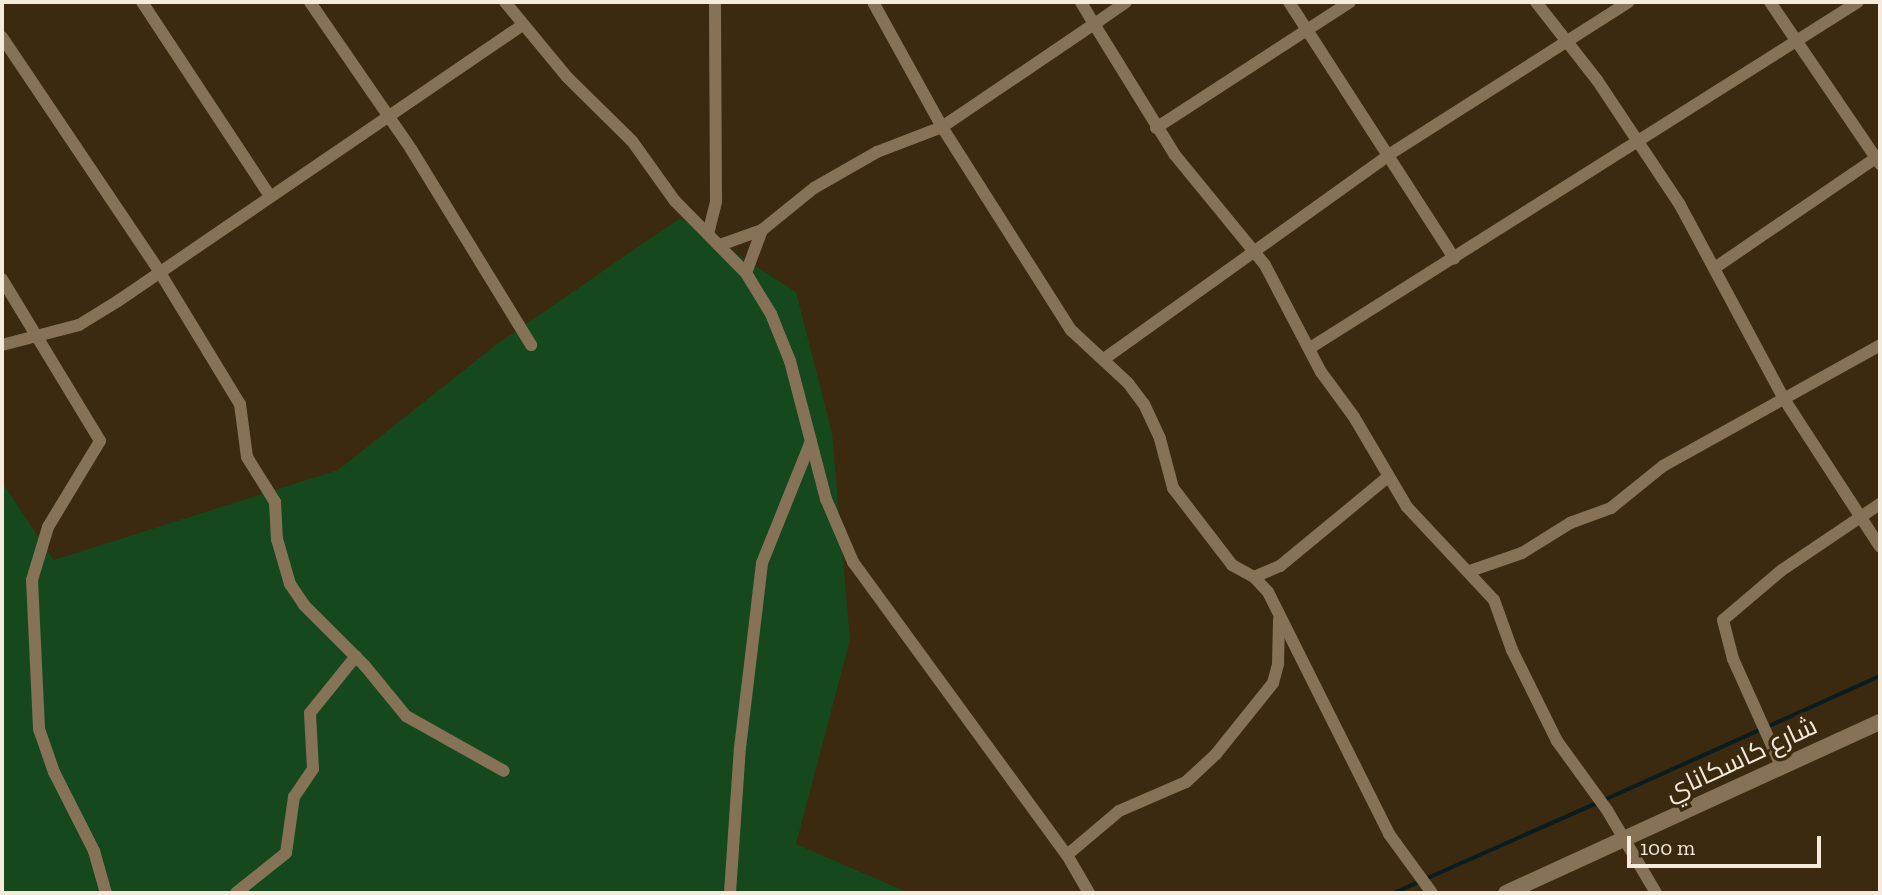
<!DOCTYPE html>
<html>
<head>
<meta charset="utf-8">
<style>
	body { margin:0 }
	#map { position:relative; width:1882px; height:895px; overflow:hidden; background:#3b2a0f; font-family:"Zilla Slab",Cairo,serif }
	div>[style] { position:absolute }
	.green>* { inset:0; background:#15481d }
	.stream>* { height:3.5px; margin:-1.75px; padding:0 1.75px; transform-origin:1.75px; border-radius:1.75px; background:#091d1f }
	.minor>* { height:12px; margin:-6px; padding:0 6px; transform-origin:6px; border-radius:6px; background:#867256 }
	.tertiary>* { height:16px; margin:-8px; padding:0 8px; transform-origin:8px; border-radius:8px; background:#867256 }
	span { translate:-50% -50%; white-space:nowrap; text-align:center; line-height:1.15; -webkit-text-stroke:7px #3b2a0f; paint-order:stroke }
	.street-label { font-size:26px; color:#f6eadb }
	.frame { position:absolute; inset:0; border:4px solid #f6eadb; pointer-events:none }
	.scale { position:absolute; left:1627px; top:836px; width:194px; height:32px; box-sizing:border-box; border:4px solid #f6eadb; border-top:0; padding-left:9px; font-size:21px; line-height:24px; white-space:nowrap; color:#f6eadb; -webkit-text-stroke:5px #3b2a0f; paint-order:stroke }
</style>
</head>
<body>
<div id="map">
	<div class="green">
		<i style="clip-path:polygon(680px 218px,796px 292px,832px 433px,850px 640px,796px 844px,909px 893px,2px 893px,2px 482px,54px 560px,338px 470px,497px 344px)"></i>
	</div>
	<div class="stream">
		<i style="left:1767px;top:727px;width:124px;rotate:-24.3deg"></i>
		<i style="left:1604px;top:800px;width:171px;rotate:-24.2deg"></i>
		<i style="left:1394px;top:893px;width:222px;rotate:-23.9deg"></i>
	</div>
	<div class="minor">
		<i style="left:142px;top:2px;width:232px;rotate:56.6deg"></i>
		<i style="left:310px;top:2px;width:178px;rotate:55.5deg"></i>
		<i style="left:411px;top:149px;width:230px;rotate:58.5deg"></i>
		<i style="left:505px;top:2px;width:97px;rotate:50.4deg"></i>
		<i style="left:567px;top:77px;width:91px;rotate:44.6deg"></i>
		<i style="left:632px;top:141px;width:74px;rotate:54.4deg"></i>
		<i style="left:675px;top:201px;width:101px;rotate:45.4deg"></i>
		<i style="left:746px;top:273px;width:48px;rotate:58.6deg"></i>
		<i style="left:771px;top:314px;width:51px;rotate:68deg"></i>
		<i style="left:790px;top:361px;width:143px;rotate:75.4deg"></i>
		<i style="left:826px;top:499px;width:69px;rotate:66.8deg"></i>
		<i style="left:853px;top:562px;width:363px;rotate:53.9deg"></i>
		<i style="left:1067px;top:855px;width:44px;rotate:59.9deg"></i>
		<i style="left:873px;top:2px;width:143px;rotate:61.1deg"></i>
		<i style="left:942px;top:127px;width:184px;rotate:-34.1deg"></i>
		<i style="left:1094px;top:24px;width:26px;rotate:-121deg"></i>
		<i style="left:1126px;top:2px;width:39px;rotate:145deg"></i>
		<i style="left:1094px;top:24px;width:154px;rotate:58.3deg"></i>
		<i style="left:1175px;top:155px;width:142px;rotate:50.7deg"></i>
		<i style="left:1265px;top:265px;width:121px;rotate:62.4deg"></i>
		<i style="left:1321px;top:372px;width:56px;rotate:53.7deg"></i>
		<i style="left:1354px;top:417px;width:104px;rotate:59.5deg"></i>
		<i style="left:1407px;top:507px;width:127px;rotate:46.9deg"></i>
		<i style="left:1494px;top:600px;width:53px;rotate:70.2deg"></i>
		<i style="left:1512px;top:650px;width:102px;rotate:63.7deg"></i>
		<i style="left:1557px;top:741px;width:85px;rotate:54.1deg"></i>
		<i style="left:1607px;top:810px;width:96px;rotate:59.4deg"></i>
		<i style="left:1289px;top:2px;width:305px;rotate:57.2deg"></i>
		<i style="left:1536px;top:2px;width:99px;rotate:52deg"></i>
		<i style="left:1597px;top:80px;width:150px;rotate:56.4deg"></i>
		<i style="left:1680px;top:205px;width:220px;rotate:61.8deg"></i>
		<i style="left:1784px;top:399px;width:176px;rotate:57deg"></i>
		<i style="left:1770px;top:2px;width:196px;rotate:55.8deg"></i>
		<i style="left:2px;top:37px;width:282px;rotate:56.1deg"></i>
		<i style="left:159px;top:271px;width:156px;rotate:58.7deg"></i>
		<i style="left:240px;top:404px;width:53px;rotate:82.5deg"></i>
		<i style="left:247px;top:457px;width:53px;rotate:58.1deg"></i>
		<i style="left:275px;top:502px;width:37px;rotate:87deg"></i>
		<i style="left:277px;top:539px;width:47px;rotate:73.9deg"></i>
		<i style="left:290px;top:584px;width:25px;rotate:56deg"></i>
		<i style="left:304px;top:605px;width:86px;rotate:45deg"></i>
		<i style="left:365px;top:666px;width:65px;rotate:50.6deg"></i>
		<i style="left:406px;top:716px;width:112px;rotate:29.3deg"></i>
		<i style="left:1156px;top:128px;width:231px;rotate:-33deg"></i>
		<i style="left:708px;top:234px;width:34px;rotate:-76deg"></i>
		<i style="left:716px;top:201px;width:199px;rotate:-90.3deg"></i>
		<i style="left:720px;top:245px;width:45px;rotate:-19.7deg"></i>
		<i style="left:762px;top:230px;width:67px;rotate:-38.9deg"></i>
		<i style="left:814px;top:188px;width:73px;rotate:-29.7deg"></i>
		<i style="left:877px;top:152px;width:70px;rotate:-21deg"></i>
		<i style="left:942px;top:127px;width:241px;rotate:57.6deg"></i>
		<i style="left:1071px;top:330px;width:78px;rotate:42.9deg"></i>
		<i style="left:1128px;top:383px;width:26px;rotate:53deg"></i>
		<i style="left:1144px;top:404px;width:38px;rotate:65deg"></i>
		<i style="left:1160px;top:439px;width:51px;rotate:75.1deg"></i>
		<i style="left:1173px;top:488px;width:97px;rotate:52.5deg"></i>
		<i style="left:1232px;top:565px;width:25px;rotate:29deg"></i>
		<i style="left:1254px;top:577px;width:21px;rotate:47deg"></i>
		<i style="left:1268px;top:592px;width:271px;rotate:63.4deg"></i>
		<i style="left:1389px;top:834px;width:73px;rotate:53.9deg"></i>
		<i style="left:1716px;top:267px;width:199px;rotate:-34.3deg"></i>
		<i style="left:746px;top:273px;width:46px;rotate:-69.6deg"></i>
		<i style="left:2px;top:279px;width:189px;rotate:58.8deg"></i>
		<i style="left:100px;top:441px;width:100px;rotate:121.2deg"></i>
		<i style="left:48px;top:527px;width:55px;rotate:106.8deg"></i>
		<i style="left:32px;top:580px;width:149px;rotate:87.3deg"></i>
		<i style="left:39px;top:729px;width:46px;rotate:70.8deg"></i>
		<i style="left:54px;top:772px;width:89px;rotate:63.1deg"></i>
		<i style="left:94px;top:851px;width:44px;rotate:74.1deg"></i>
		<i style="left:2px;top:345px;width:80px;rotate:-14.6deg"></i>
		<i style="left:79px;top:325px;width:46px;rotate:-31.6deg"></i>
		<i style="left:118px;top:301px;width:490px;rotate:-34.3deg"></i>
		<i style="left:1310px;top:348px;width:648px;rotate:-32.27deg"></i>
		<i style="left:1104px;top:359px;width:352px;rotate:-35.6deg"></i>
		<i style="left:1390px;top:154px;width:283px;rotate:-32.5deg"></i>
		<i style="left:1470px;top:571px;width:55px;rotate:-19.1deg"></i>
		<i style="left:1522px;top:553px;width:57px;rotate:-32deg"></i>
		<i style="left:1570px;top:523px;width:44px;rotate:-20.1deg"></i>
		<i style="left:1611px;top:508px;width:67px;rotate:-38.9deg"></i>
		<i style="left:1663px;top:466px;width:248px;rotate:-29.1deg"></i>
		<i style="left:1254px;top:577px;width:28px;rotate:-23deg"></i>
		<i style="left:1280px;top:566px;width:140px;rotate:-39.5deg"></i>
		<i style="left:1782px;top:768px;width:120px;rotate:-114.2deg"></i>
		<i style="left:1733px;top:659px;width:40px;rotate:-104.4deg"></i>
		<i style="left:1723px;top:620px;width:77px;rotate:-40.3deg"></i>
		<i style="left:1782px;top:570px;width:118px;rotate:-34deg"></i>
		<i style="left:1067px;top:855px;width:68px;rotate:-40.2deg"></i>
		<i style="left:1119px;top:811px;width:73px;rotate:-23.4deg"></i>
		<i style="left:1186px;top:782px;width:41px;rotate:-43deg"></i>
		<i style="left:1216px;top:754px;width:91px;rotate:-51.2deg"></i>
		<i style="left:1273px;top:683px;width:20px;rotate:-75deg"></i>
		<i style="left:1278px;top:664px;width:45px;rotate:-88.7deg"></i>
		<i style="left:236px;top:893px;width:64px;rotate:-38.7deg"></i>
		<i style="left:286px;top:853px;width:57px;rotate:-81.9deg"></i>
		<i style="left:294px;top:797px;width:34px;rotate:-56deg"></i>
		<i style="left:313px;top:769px;width:56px;rotate:-93.1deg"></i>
		<i style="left:310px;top:713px;width:73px;rotate:-51.1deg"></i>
		<i style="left:730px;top:893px;width:145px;rotate:-86.1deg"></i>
		<i style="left:740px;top:748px;width:186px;rotate:-83.2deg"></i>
		<i style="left:762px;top:563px;width:131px;rotate:-68.1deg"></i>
	</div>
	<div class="tertiary">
		<i style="left:1506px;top:893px;width:411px;rotate:-24.6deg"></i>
	</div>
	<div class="street-label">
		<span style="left:1741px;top:759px;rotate:-25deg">شارع كاسكاناي</span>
	</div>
	<div class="frame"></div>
	<div class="scale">100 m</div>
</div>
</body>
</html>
